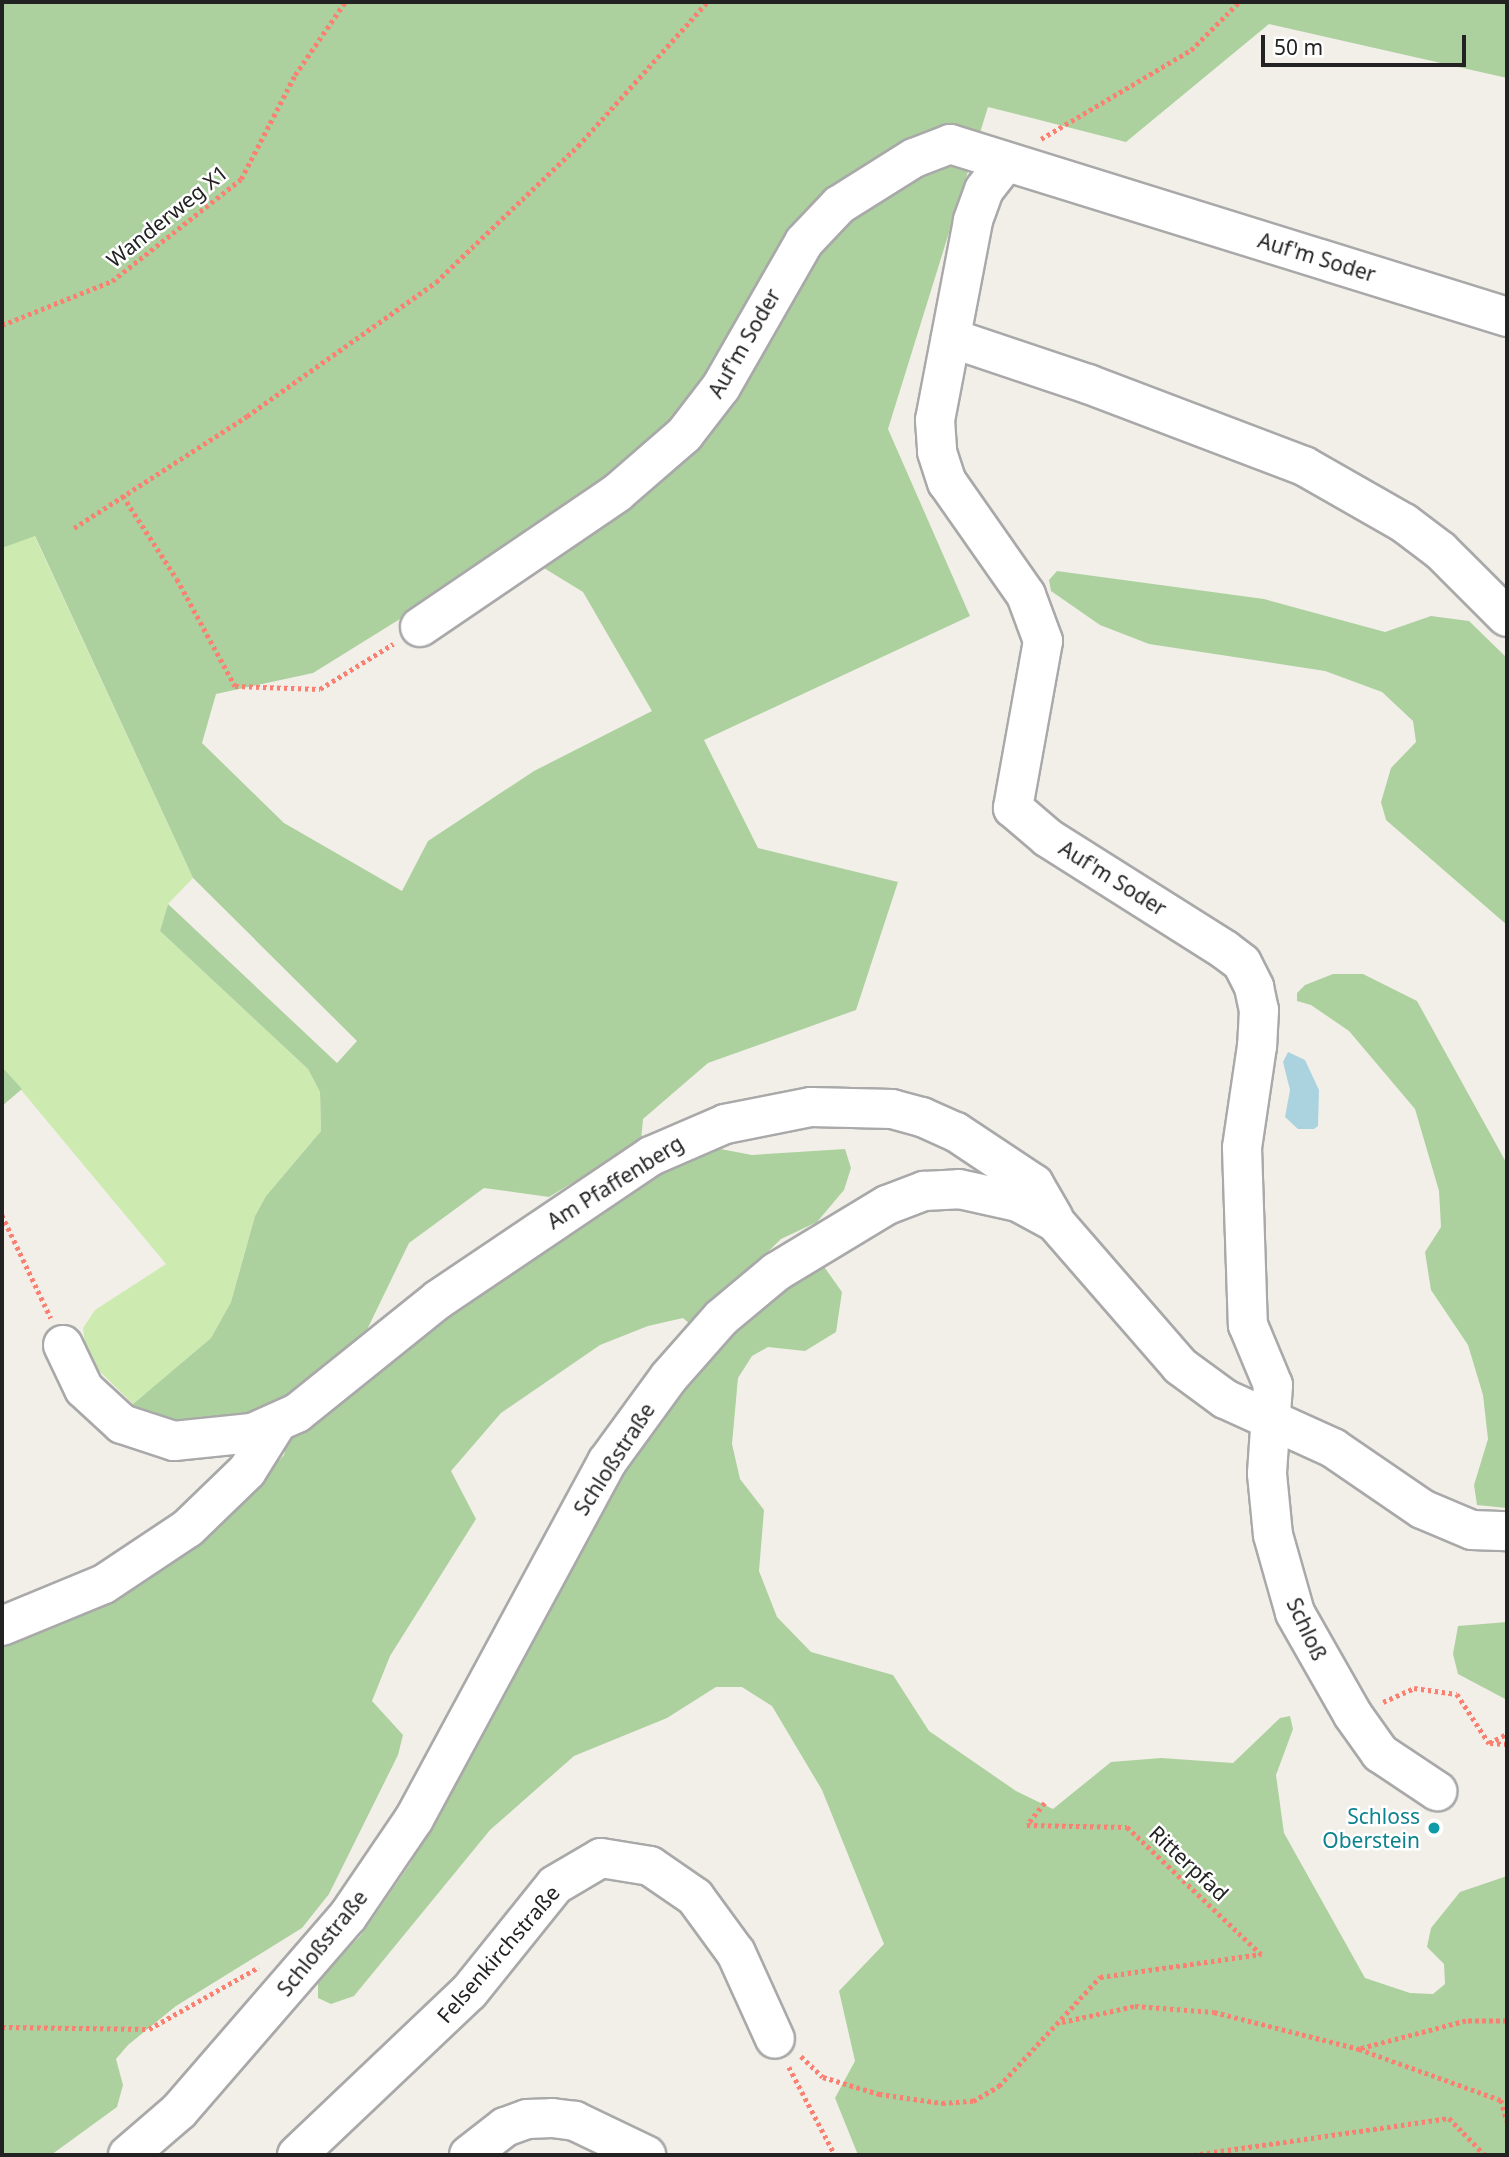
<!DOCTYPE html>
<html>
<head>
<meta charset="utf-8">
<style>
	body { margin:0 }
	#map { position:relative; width:1509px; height:2157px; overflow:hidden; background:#f2efe9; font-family:"Noto Sans",sans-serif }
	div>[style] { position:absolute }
	.grass>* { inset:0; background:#cdebb0 }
	.forest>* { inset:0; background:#add19e }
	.water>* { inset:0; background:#aad3df }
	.path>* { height:4.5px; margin-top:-2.25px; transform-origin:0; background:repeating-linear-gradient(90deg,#fa8072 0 3.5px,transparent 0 7px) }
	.roads { filter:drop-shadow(2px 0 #a9a9a9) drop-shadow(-2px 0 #a9a9a9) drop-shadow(0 2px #a9a9a9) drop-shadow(0 -2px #a9a9a9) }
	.minor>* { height:38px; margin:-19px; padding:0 19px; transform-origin:19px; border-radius:19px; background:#fff }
	.dots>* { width:19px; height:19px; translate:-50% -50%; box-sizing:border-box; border:4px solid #fff; border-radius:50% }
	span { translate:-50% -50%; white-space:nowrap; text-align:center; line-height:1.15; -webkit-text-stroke:5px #fff; paint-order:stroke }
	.street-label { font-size:21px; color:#222 }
	.culture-label { font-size:21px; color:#0d838f }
	.right { translate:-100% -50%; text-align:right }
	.frame { position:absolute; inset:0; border:4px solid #222; pointer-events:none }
	.scale { position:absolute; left:1261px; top:35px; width:205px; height:32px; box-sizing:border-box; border:4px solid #222; border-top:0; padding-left:9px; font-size:21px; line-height:24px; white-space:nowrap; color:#222; -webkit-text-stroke:5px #fff; paint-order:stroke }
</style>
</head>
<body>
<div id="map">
	<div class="grass">
		<i style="clip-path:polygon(34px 535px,193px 878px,168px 904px,160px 931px,308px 1069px,320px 1092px,321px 1131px,266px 1196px,255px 1216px,231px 1302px,211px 1338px,133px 1404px,87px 1359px,83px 1328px,95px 1310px,166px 1264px,2px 1067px,2px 548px)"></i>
	</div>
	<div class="forest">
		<i style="clip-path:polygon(evenodd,2px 2px,1507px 2px,1507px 78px,1269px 24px,1126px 142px,988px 107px,888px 429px,970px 616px,704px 740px,758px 848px,898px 882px,856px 1010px,708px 1063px,643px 1119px,641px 1141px,549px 1197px,484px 1188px,409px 1243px,362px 1340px,330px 1373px,260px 1414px,168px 1423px,131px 1409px,133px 1404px,211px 1338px,231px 1302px,255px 1216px,266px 1196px,321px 1131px,320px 1092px,308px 1069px,160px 931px,168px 904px,337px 1063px,357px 1041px,193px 878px,35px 536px,2px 548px,2px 2px,513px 549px,583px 592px,652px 711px,534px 771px,428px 841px,402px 891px,284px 823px,202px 743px,216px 694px,313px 673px,513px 549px)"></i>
		<i style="clip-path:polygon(1057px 571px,1264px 599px,1385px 632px,1431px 616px,1469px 621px,1507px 658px,1507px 925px,1386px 820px,1381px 802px,1391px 768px,1416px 742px,1413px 721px,1382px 692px,1325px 671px,1149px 644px,1100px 625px,1051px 591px,1049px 580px)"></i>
		<i style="clip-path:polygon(1333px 974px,1363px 974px,1417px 1001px,1507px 1164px,1507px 1508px,1477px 1505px,1474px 1485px,1488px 1439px,1483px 1395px,1468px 1345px,1431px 1290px,1425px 1252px,1441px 1227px,1439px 1191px,1415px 1109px,1349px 1031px,1311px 1005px,1297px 1001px,1297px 993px,1305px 985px)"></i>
		<i style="clip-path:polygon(2px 1067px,22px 1089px,2px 1106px)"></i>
		<i style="clip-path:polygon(710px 1147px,752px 1155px,845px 1149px,851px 1168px,844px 1190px,817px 1222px,781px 1239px,692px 1326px,683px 1318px,648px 1326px,600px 1345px,501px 1413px,451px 1471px,476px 1519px,390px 1656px,372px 1701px,403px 1735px,398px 1755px,329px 1894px,302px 1928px,176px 2006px,128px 2045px,116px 2059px,123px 2085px,117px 2107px,51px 2155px,2px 2155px,2px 1643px,95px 1606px,236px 1507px,284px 1455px,289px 1435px,402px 1342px,665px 1165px)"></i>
		<i style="clip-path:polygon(820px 1261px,842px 1292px,836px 1332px,805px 1351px,768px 1347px,752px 1356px,738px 1378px,732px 1444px,740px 1479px,764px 1510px,759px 1571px,777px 1617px,811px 1652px,893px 1675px,929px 1731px,1016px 1791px,1053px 1809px,1111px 1762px,1161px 1758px,1233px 1763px,1280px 1718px,1290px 1716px,1293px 1729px,1276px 1775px,1284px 1833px,1365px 1978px,1410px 1993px,1433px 1994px,1445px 1984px,1444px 1964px,1427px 1947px,1431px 1928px,1460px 1892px,1507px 1876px,1507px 2155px,858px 2155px,835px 2098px,855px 2061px,839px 1991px,884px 1944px,822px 1790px,772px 1706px,742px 1687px,716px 1687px,667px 1718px,574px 1756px,490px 1830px,354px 1996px,331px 2004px,318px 1998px,318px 1981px,361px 1935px,410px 1864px,543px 1611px,640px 1443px,711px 1344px)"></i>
		<i style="clip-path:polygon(1507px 1622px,1507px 1700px,1458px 1674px,1453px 1654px,1458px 1626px)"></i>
	</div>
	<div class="water">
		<i style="clip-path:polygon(1288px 1052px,1305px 1060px,1319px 1090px,1318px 1126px,1314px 1129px,1298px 1129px,1285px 1117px,1290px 1090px,1283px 1062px)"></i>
	</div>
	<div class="path">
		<i style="left:1041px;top:139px;width:174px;rotate:-30.7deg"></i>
		<i style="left:1191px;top:50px;width:68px;rotate:-45deg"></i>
		<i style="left:2px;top:325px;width:118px;rotate:-21.8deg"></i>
		<i style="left:112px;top:281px;width:164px;rotate:-38.3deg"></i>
		<i style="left:241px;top:179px;width:117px;rotate:-62.6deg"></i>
		<i style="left:295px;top:75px;width:88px;rotate:-55.6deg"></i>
		<i style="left:123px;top:496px;width:99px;rotate:57deg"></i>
		<i style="left:177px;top:579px;width:122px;rotate:61.5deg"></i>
		<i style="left:235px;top:686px;width:85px;rotate:2deg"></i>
		<i style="left:320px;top:689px;width:86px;rotate:-31.7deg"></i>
		<i style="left:74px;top:528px;width:206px;rotate:-32.9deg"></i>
		<i style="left:247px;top:416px;width:232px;rotate:-35.3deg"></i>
		<i style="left:436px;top:282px;width:197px;rotate:-43.8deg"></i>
		<i style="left:578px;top:146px;width:193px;rotate:-48.1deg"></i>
		<i style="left:2px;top:1215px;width:114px;rotate:64.6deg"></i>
		<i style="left:1383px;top:1702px;width:34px;rotate:-24deg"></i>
		<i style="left:1414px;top:1688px;width:43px;rotate:7.9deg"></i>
		<i style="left:1457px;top:1694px;width:59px;rotate:56.9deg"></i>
		<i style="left:1489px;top:1743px;width:20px;rotate:-27deg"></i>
		<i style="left:1490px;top:1743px;width:17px;rotate:3deg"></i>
		<i style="left:1045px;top:1803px;width:28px;rotate:129deg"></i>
		<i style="left:1027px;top:1825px;width:100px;rotate:1.1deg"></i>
		<i style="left:1127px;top:1827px;width:185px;rotate:43.5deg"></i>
		<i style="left:1507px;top:2021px;width:41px;rotate:180deg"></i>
		<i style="left:1466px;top:2021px;width:111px;rotate:165.3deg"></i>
		<i style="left:1359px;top:2049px;width:151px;rotate:19.8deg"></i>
		<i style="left:1501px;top:2100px;width:22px;rotate:74deg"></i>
		<i style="left:1062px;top:2022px;width:75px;rotate:-12.4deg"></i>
		<i style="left:1135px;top:2006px;width:79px;rotate:4.3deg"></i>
		<i style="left:1214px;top:2012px;width:150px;rotate:14.3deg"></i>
		<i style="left:2px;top:2027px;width:147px;rotate:0.8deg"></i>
		<i style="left:149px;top:2029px;width:126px;rotate:-29.4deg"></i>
		<i style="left:801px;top:2056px;width:30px;rotate:44deg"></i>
		<i style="left:823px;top:2077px;width:59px;rotate:16.9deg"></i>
		<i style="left:879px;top:2094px;width:64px;rotate:8.1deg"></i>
		<i style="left:942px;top:2103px;width:31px;rotate:-4deg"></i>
		<i style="left:973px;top:2101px;width:30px;rotate:-30deg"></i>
		<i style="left:999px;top:2086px;width:149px;rotate:-47.2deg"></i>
		<i style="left:1100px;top:1977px;width:163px;rotate:-8.1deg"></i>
		<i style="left:789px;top:2067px;width:99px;rotate:62.4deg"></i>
		<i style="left:1193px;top:2155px;width:259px;rotate:-8.2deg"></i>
		<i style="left:1449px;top:2118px;width:52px;rotate:45.8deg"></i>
	</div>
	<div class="roads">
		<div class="minor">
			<i style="left:1005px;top:163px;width:34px;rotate:128deg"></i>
			<i style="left:984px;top:190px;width:33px;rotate:110deg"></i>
			<i style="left:973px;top:221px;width:203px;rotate:100.8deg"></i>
			<i style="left:935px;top:420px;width:32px;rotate:86deg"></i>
			<i style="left:937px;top:452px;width:32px;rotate:72deg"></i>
			<i style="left:947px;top:482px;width:138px;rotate:55deg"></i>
			<i style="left:1026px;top:595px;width:49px;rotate:69.7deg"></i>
			<i style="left:1043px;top:641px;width:170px;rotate:100.2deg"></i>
			<i style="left:1013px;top:808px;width:46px;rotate:40.6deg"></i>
			<i style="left:1048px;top:838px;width:209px;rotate:32.3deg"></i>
			<i style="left:1225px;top:950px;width:21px;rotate:37deg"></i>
			<i style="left:1242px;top:963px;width:27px;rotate:63deg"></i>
			<i style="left:1254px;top:987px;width:24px;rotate:78deg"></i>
			<i style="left:1259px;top:1010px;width:36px;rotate:93deg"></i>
			<i style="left:1257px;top:1046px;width:103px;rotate:98.4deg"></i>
			<i style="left:1242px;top:1148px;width:177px;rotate:88.1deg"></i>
			<i style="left:1248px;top:1325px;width:65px;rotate:67.4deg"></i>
			<i style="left:1273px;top:1385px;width:89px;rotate:93.9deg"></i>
			<i style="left:1267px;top:1474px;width:61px;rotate:84.4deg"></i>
			<i style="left:1273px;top:1535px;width:81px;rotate:74.2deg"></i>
			<i style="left:1295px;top:1613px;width:117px;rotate:60.4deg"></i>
			<i style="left:1353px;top:1715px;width:47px;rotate:54.6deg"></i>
			<i style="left:1380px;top:1753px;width:69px;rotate:33.7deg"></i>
			<i style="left:951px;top:338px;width:145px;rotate:18.6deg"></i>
			<i style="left:1088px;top:384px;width:231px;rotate:20.8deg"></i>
			<i style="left:1304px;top:466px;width:115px;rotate:29.7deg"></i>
			<i style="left:1404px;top:523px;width:46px;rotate:37.1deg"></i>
			<i style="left:1441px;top:551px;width:93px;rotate:45deg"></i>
			<i style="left:420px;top:627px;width:238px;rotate:-34.2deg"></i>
			<i style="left:617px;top:493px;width:89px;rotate:-40.9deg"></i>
			<i style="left:684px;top:435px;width:61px;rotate:-52.4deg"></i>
			<i style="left:721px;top:387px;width:167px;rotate:-60.2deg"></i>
			<i style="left:804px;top:242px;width:51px;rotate:-46.6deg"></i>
			<i style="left:839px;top:205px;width:89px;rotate:-32.1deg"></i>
			<i style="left:914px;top:158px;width:39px;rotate:-21deg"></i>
			<i style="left:950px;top:144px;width:583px;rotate:17.25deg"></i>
			<i style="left:63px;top:1345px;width:49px;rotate:64.5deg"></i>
			<i style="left:84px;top:1389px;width:52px;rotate:42.6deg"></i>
			<i style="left:122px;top:1424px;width:55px;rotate:18.1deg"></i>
			<i style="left:174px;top:1441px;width:78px;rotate:-5.9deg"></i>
			<i style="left:252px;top:1433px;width:49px;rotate:-24deg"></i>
			<i style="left:297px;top:1413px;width:182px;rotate:-38.8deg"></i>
			<i style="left:439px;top:1299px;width:256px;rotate:-34deg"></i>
			<i style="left:651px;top:1156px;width:81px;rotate:-23.4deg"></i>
			<i style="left:725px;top:1124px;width:88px;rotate:-11.2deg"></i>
			<i style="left:811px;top:1107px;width:81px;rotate:1.4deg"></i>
			<i style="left:892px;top:1109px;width:31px;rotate:15deg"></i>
			<i style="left:922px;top:1117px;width:37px;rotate:24deg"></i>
			<i style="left:956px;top:1132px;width:94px;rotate:33.7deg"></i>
			<i style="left:1034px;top:1184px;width:38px;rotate:60deg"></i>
			<i style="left:2px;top:1626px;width:110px;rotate:-22.4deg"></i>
			<i style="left:104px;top:1584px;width:101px;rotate:-33.7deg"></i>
			<i style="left:188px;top:1528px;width:82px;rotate:-44deg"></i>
			<i style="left:247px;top:1471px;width:57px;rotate:-58deg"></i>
			<i style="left:128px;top:2155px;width:67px;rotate:-40.8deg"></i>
			<i style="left:179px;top:2111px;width:258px;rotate:-49.1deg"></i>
			<i style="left:348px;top:1916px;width:117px;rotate:-55.8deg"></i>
			<i style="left:414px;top:1819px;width:406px;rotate:-61.6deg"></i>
			<i style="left:607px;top:1462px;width:105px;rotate:-53.9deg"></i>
			<i style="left:669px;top:1377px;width:79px;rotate:-48.6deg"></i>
			<i style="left:721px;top:1318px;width:72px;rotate:-39.9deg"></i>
			<i style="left:776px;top:1272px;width:130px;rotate:-31.1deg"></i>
			<i style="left:887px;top:1205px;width:40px;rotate:-21deg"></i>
			<i style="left:924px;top:1191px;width:35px;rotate:-3deg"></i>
			<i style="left:959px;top:1189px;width:60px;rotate:12.4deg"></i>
			<i style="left:1018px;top:1202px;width:42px;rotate:28.4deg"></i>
			<i style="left:1055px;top:1222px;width:191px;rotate:49deg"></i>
			<i style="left:1180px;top:1366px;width:56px;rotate:36.3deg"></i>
			<i style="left:1225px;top:1399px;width:119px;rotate:24.4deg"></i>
			<i style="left:1333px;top:1448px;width:108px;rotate:34.4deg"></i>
			<i style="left:1422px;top:1509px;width:54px;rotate:22.8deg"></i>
			<i style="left:1472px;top:1530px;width:35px;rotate:2deg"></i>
			<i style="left:297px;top:2155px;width:237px;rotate:-43.5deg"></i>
			<i style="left:469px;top:1992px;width:137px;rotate:-51.2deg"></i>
			<i style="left:555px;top:1885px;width:53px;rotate:-30.4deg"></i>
			<i style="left:601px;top:1858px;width:50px;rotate:9.3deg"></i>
			<i style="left:650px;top:1866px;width:55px;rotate:34.6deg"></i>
			<i style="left:695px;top:1897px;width:69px;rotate:53.8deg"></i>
			<i style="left:736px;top:1953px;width:94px;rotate:65.6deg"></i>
			<i style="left:469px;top:2155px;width:46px;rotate:-37.9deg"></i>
			<i style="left:505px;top:2127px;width:23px;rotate:-20deg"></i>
			<i style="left:527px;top:2119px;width:25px;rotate:-2deg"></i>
			<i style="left:552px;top:2118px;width:23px;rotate:7deg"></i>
			<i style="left:575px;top:2121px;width:79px;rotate:25.6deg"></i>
		</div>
	</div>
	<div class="dots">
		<i style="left:1434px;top:1828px;background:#0f9aa8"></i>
	</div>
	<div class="street-label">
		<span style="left:167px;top:216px;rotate:-39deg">Wanderweg X1</span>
		<span style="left:1317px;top:257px;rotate:17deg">Auf'm Soder</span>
		<span style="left:744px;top:343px;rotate:-60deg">Auf'm Soder</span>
		<span style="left:1113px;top:878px;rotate:32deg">Auf'm Soder</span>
		<span style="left:615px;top:1182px;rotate:-32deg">Am Pfaffenberg</span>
		<span style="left:614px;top:1459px;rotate:-57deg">Schloßstraße</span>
		<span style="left:1307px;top:1629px;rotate:65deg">Schloß</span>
		<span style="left:1189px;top:1863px;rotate:43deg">Ritterpfad</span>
		<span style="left:322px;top:1943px;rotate:-51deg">Schloßstraße</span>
		<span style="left:498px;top:1954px;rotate:-49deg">Felsenkirchstraße</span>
	</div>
	<div class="culture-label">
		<span class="right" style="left:1420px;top:1828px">Schloss<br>Oberstein</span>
	</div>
	<div class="frame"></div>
	<div class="scale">50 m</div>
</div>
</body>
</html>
